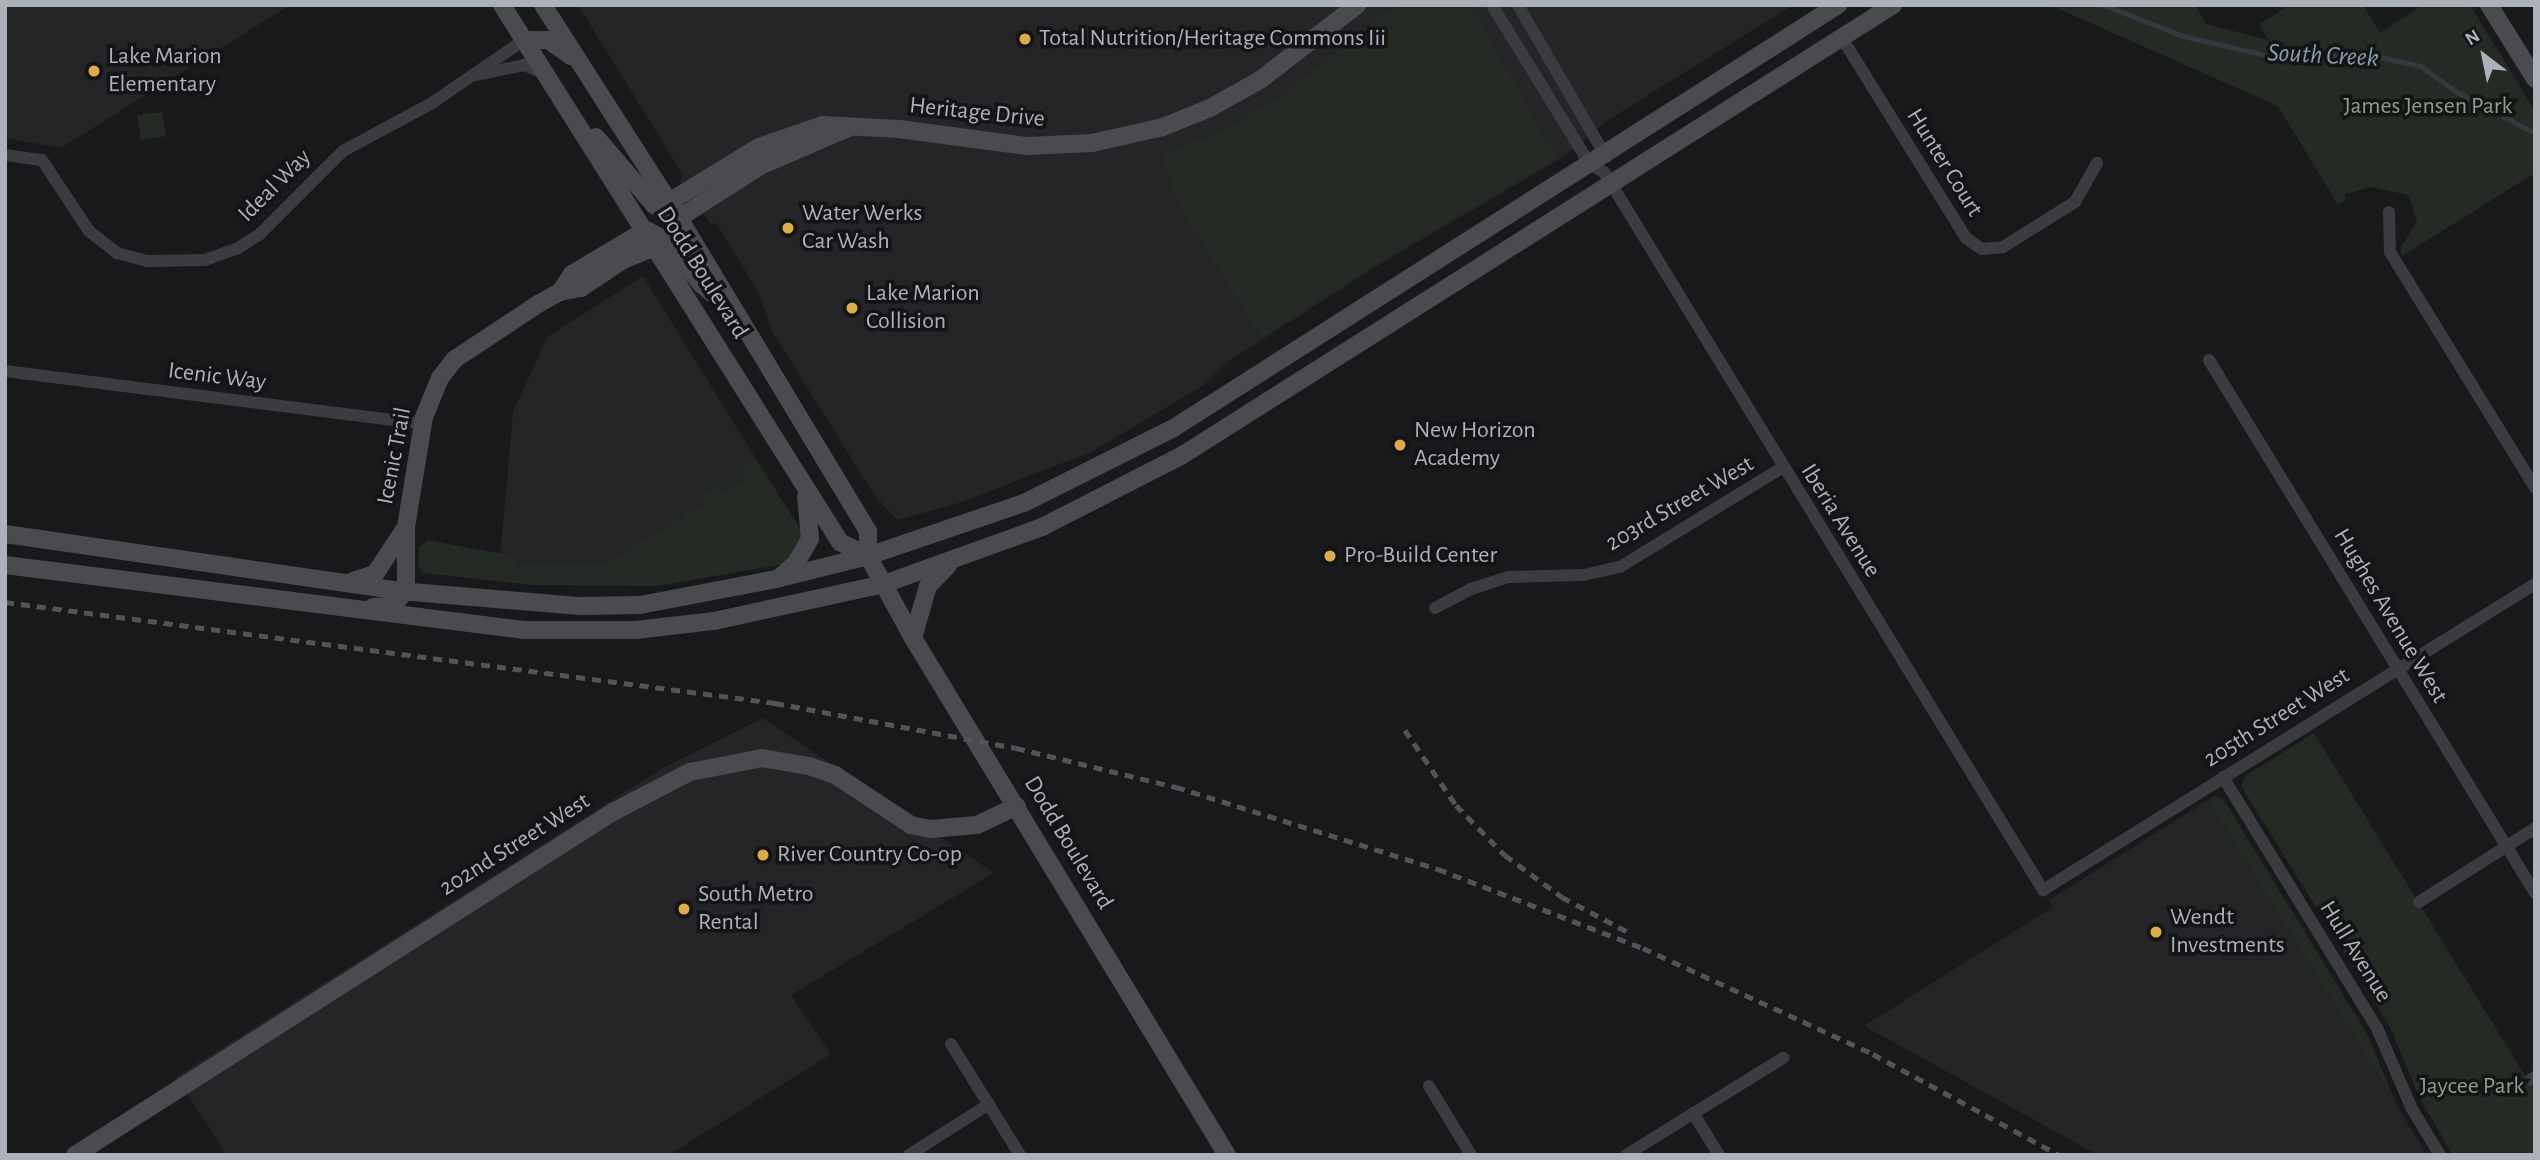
<!DOCTYPE html>
<html>
<head>
<meta charset="utf-8">
<style>
	body { margin:0 }
	#map { position:relative; width:2540px; height:1160px; overflow:hidden; background:#19191b; font-family:"Alegreya Sans",sans-serif }
	div>[style] { position:absolute }
	.built>* { inset:0; background:#252528 }
	.green>* { inset:0; background:#242b24 }
	.stream>* { height:4.5px; margin:-2.25px; padding:0 2.25px; transform-origin:2.25px; border-radius:2.25px; background:#323a40 }
	.street>* { height:12px; margin:-6px; padding:0 6px; transform-origin:6px; border-radius:6px; background:#3b3c40 }
	.secondary>* { height:18px; margin:-9px; padding:0 9px; transform-origin:9px; border-radius:9px; background:#494b4f }
	.rail>* { height:4.5px; margin-top:-2.25px; transform-origin:0; background:repeating-linear-gradient(90deg,#525458 0 9px,transparent 0 16px) }
	.dots>* { width:19px; height:19px; translate:-50% -50%; box-sizing:border-box; border:4px solid #141416; border-radius:50% }
	span { translate:-50% -50%; white-space:nowrap; text-align:center; line-height:1.15; -webkit-text-stroke:7px #141416; paint-order:stroke }
	.poi-label { font-size:24px; color:#adb1b9 }
	.left { translate:0 -50%; text-align:left }
	.park-label { font-size:24px; color:#86a287 }
	.street-label { font-size:24px; color:#adb1b9 }
	.water-label { font-size:26px; color:#889fb0; font-style:italic }
	.frame { position:absolute; inset:0; border:7px solid #adb1b9; pointer-events:none }
	.north { position:absolute; left:2449px; top:21px; width:70px; height:70px; -webkit-text-stroke:5px #141416; paint-order:stroke; rotate:328deg; font-size:19px; font-weight:700; line-height:28px; text-align:center; color:#adb1b9 }
	.north::after { content:''; display:block; margin:auto; width:24px; height:32px; background:#adb1b9; clip-path:polygon(50% 0,100% 100%,50% 72%,0 100%) }
</style>
</head>
<body>
<div id="map">
	<div class="built">
		<i style="clip-path:polygon(5px 5px,290px 5px,61px 148px,5px 138px)"></i>
		<i style="clip-path:polygon(578px 5px,1793px 5px,1605px 122px,1565px 156px,1380px 264px,1227px 362px,1204px 385px,1091px 452px,959px 503px,897px 520px,875px 496px,772px 331px,760px 295px,716px 223px,711px 224px,680px 182px,683px 175px)"></i>
		<i style="clip-path:polygon(643px 276px,766px 475px,608px 571px,499px 571px,513px 412px,547px 337px)"></i>
		<i style="clip-path:polygon(763px 718px,994px 873px,791px 995px,831px 1054px,669px 1155px,227px 1155px,176px 1077px,661px 769px)"></i>
		<i style="clip-path:polygon(2208px 800px,2397px 1105px,2427px 1155px,2098px 1155px,1864px 1026px,2053px 907px,2049px 900px)"></i>
	</div>
	<div class="green">
		<i style="clip-path:polygon(1396px 5px,1470px 5px,1556px 158px,1393px 253px,1262px 337px,1180px 207px,1161px 154px,1216px 134px,1273px 102px)"></i>
		<i style="clip-path:polygon(2050px 5px,2195px 5px,2206px 24px,2268px 40px,2260px 24px,2290px 5px,2363px 5px,2380px 33px,2423px 5px,2470px 5px,2535px 111px,2535px 173px,2402px 256px,2400px 248px,2417px 222px,2408px 195px,2371px 187px,2345px 194px,2345px 201px,2338px 205px,2278px 106px)"></i>
		<i style="clip-path:polygon(162px 112px,166px 136px,141px 140px,137px 115px)"></i>
		<i style="clip-path:polygon(756px 459px,803px 533px,785px 564px,656px 586px,533px 585px,424px 573px,418px 566px,419px 547px,428px 540px,513px 556px,516px 566px,605px 565px,684px 516px,682px 504px,691px 514px,705px 505px,700px 496px,717px 485px,723px 493px,747px 478px,741px 468px)"></i>
		<i style="clip-path:polygon(2314px 733px,2535px 1092px,2535px 1155px,2453px 1155px,2421px 1101px,2390px 1027px,2241px 786px,2245px 776px)"></i>
		<i style="clip-path:polygon(2215px 796px,2224px 800px,2366px 1032px,2397px 1105px,2208px 800px)"></i>
	</div>
	<div class="stream">
		<i style="left:2104px;top:5px;width:85px;rotate:21.4deg"></i>
		<i style="left:2183px;top:36px;width:85px;rotate:12.9deg"></i>
		<i style="left:2266px;top:55px;width:113px;rotate:1deg"></i>
		<i style="left:2379px;top:57px;width:43px;rotate:12.1deg"></i>
		<i style="left:2421px;top:66px;width:41px;rotate:36deg"></i>
		<i style="left:2454px;top:90px;width:87px;rotate:28deg"></i>
	</div>
	<div class="street">
		<i style="left:1492px;top:5px;width:187px;rotate:58.4deg"></i>
		<i style="left:1590px;top:164px;width:16px;rotate:30deg"></i>
		<i style="left:1604px;top:172px;width:842px;rotate:58.56deg"></i>
		<i style="left:2043px;top:890px;width:579px;rotate:-31.88deg"></i>
		<i style="left:1518px;top:5px;width:176px;rotate:59.9deg"></i>
		<i style="left:1842px;top:38px;width:235px;rotate:58.2deg"></i>
		<i style="left:1966px;top:238px;width:19px;rotate:35deg"></i>
		<i style="left:1982px;top:249px;width:21px;rotate:-5deg"></i>
		<i style="left:2003px;top:247px;width:85px;rotate:-32deg"></i>
		<i style="left:2075px;top:202px;width:45px;rotate:-60.6deg"></i>
		<i style="left:477px;top:75px;width:48px;rotate:-12deg"></i>
		<i style="left:524px;top:65px;width:22px;rotate:22deg"></i>
		<i style="left:5px;top:155px;width:37px;rotate:8deg"></i>
		<i style="left:42px;top:160px;width:85px;rotate:56.5deg"></i>
		<i style="left:89px;top:231px;width:36px;rotate:38deg"></i>
		<i style="left:117px;top:253px;width:31px;rotate:15deg"></i>
		<i style="left:147px;top:261px;width:58px;rotate:-1deg"></i>
		<i style="left:205px;top:260px;width:35px;rotate:-20deg"></i>
		<i style="left:238px;top:248px;width:26px;rotate:-32deg"></i>
		<i style="left:260px;top:234px;width:117px;rotate:-45deg"></i>
		<i style="left:343px;top:151px;width:101px;rotate:-28.3deg"></i>
		<i style="left:432px;top:103px;width:112px;rotate:-34.4deg"></i>
		<i style="left:2389px;top:212px;width:40px;rotate:88.6deg"></i>
		<i style="left:2390px;top:252px;width:277px;rotate:58.4deg"></i>
		<i style="left:2209px;top:360px;width:625px;rotate:58.55deg"></i>
		<i style="left:5px;top:371px;width:421px;rotate:7.2deg"></i>
		<i style="left:1435px;top:608px;width:41px;rotate:-27.8deg"></i>
		<i style="left:1471px;top:589px;width:40px;rotate:-18deg"></i>
		<i style="left:1509px;top:577px;width:75px;rotate:-1.5deg"></i>
		<i style="left:1584px;top:575px;width:37px;rotate:-13deg"></i>
		<i style="left:1620px;top:567px;width:191px;rotate:-31.5deg"></i>
		<i style="left:2223px;top:777px;width:294px;rotate:58.5deg"></i>
		<i style="left:2377px;top:1028px;width:88px;rotate:66.6deg"></i>
		<i style="left:2412px;top:1109px;width:54px;rotate:58.7deg"></i>
		<i style="left:2419px;top:902px;width:138px;rotate:-32.5deg"></i>
		<i style="left:951px;top:1044px;width:131px;rotate:58.1deg"></i>
		<i style="left:2530px;top:1080px;width:6px;rotate:-31deg"></i>
		<i style="left:1429px;top:1086px;width:81px;rotate:58.7deg"></i>
		<i style="left:1693px;top:1113px;width:49px;rotate:58.2deg"></i>
		<i style="left:909px;top:1155px;width:95px;rotate:-32.5deg"></i>
		<i style="left:1626px;top:1155px;width:185px;rotate:-31.7deg"></i>
	</div>
	<div class="secondary">
		<i style="left:502px;top:5px;width:635px;rotate:57.81deg"></i>
		<i style="left:840px;top:542px;width:31px;rotate:27deg"></i>
		<i style="left:543px;top:5px;width:253px;rotate:57.4deg"></i>
		<i style="left:679px;top:218px;width:366px;rotate:58.9deg"></i>
		<i style="left:868px;top:531px;width:25px;rotate:90deg"></i>
		<i style="left:868px;top:556px;width:94px;rotate:61.2deg"></i>
		<i style="left:913px;top:638px;width:605px;rotate:58.73deg"></i>
		<i style="left:2489px;top:5px;width:87px;rotate:58.1deg"></i>
		<i style="left:524px;top:40px;width:24px"></i>
		<i style="left:548px;top:40px;width:28px;rotate:35deg"></i>
		<i style="left:596px;top:137px;width:89px;rotate:49.5deg"></i>
		<i style="left:654px;top:205px;width:28px;rotate:27deg"></i>
		<i style="left:679px;top:218px;width:96px;rotate:-32.7deg"></i>
		<i style="left:760px;top:166px;width:96px;rotate:-23.4deg"></i>
		<i style="left:669px;top:202px;width:105px;rotate:-31.4deg"></i>
		<i style="left:759px;top:147px;width:68px;rotate:-19deg"></i>
		<i style="left:823px;top:125px;width:76px;rotate:3deg"></i>
		<i style="left:899px;top:129px;width:129px;rotate:7.6deg"></i>
		<i style="left:1027px;top:146px;width:65px;rotate:-2.6deg"></i>
		<i style="left:1092px;top:143px;width:73px;rotate:-12.7deg"></i>
		<i style="left:1163px;top:127px;width:51px;rotate:-22deg"></i>
		<i style="left:1210px;top:108px;width:57px;rotate:-29.2deg"></i>
		<i style="left:1260px;top:80px;width:123px;rotate:-37.7deg"></i>
		<i style="left:646px;top:230px;width:22px;rotate:27deg"></i>
		<i style="left:666px;top:240px;width:56px;rotate:51.5deg"></i>
		<i style="left:701px;top:284px;width:33px;rotate:40deg"></i>
		<i style="left:560px;top:292px;width:22px;rotate:-56deg"></i>
		<i style="left:572px;top:274px;width:86px;rotate:-30.7deg"></i>
		<i style="left:5px;top:534px;width:399px;rotate:8.2deg"></i>
		<i style="left:400px;top:591px;width:181px;rotate:4.8deg"></i>
		<i style="left:580px;top:606px;width:60px;rotate:-1deg"></i>
		<i style="left:640px;top:605px;width:138px;rotate:-10.8deg"></i>
		<i style="left:776px;top:579px;width:95px;rotate:-14deg"></i>
		<i style="left:868px;top:556px;width:165px;rotate:-18.8deg"></i>
		<i style="left:1024px;top:503px;width:165px;rotate:-26.6deg"></i>
		<i style="left:1172px;top:429px;width:790px;rotate:-32.48deg"></i>
		<i style="left:5px;top:565px;width:523px;rotate:7.14deg"></i>
		<i style="left:524px;top:630px;width:112px"></i>
		<i style="left:636px;top:630px;width:79px;rotate:-6.6deg"></i>
		<i style="left:714px;top:621px;width:174px;rotate:-12.3deg"></i>
		<i style="left:884px;top:584px;width:168px;rotate:-19.8deg"></i>
		<i style="left:1042px;top:527px;width:156px;rotate:-27.1deg"></i>
		<i style="left:1181px;top:456px;width:843px;rotate:-32.35deg"></i>
		<i style="left:779px;top:578px;width:23px;rotate:-41deg"></i>
		<i style="left:796px;top:563px;width:28px;rotate:-60deg"></i>
		<i style="left:810px;top:539px;width:43px;rotate:-95.3deg"></i>
		<i style="left:353px;top:581px;width:23px;rotate:-18deg"></i>
		<i style="left:375px;top:574px;width:56px;rotate:-56.6deg"></i>
		<i style="left:373px;top:607px;width:19px;rotate:-3deg"></i>
		<i style="left:392px;top:606px;width:21px;rotate:-47deg"></i>
		<i style="left:406px;top:591px;width:64px;rotate:-90deg"></i>
		<i style="left:406px;top:527px;width:111px;rotate:-80.7deg"></i>
		<i style="left:424px;top:417px;width:42px;rotate:-67.7deg"></i>
		<i style="left:440px;top:378px;width:24px;rotate:-52deg"></i>
		<i style="left:455px;top:359px;width:100px;rotate:-33.5deg"></i>
		<i style="left:538px;top:304px;width:25px;rotate:-29deg"></i>
		<i style="left:560px;top:292px;width:21px;rotate:-11deg"></i>
		<i style="left:581px;top:288px;width:50px;rotate:-33.7deg"></i>
		<i style="left:623px;top:260px;width:35px;rotate:-22deg"></i>
		<i style="left:913px;top:638px;width:54px;rotate:-73.9deg"></i>
		<i style="left:928px;top:586px;width:29px;rotate:-46deg"></i>
		<i style="left:75px;top:1155px;width:638px;rotate:-32.52deg"></i>
		<i style="left:613px;top:812px;width:87px;rotate:-27.5deg"></i>
		<i style="left:690px;top:772px;width:73px;rotate:-11deg"></i>
		<i style="left:762px;top:758px;width:48px;rotate:9.7deg"></i>
		<i style="left:809px;top:766px;width:28px;rotate:19deg"></i>
		<i style="left:835px;top:775px;width:91px;rotate:33.3deg"></i>
		<i style="left:911px;top:825px;width:19px;rotate:12deg"></i>
		<i style="left:930px;top:829px;width:47px;rotate:-4.9deg"></i>
		<i style="left:977px;top:825px;width:44px;rotate:-25.4deg"></i>
	</div>
	<div class="rail">
		<i style="left:5px;top:602px;width:777px;rotate:7.47deg"></i>
		<i style="left:775px;top:703px;width:245px;rotate:10.6deg"></i>
		<i style="left:1016px;top:748px;width:165px;rotate:13.7deg"></i>
		<i style="left:1176px;top:787px;width:275px;rotate:17.4deg"></i>
		<i style="left:1438px;top:869px;width:220px;rotate:21.1deg"></i>
		<i style="left:1643px;top:948px;width:253px;rotate:24.7deg"></i>
		<i style="left:1873px;top:1054px;width:212px;rotate:28.5deg"></i>
		<i style="left:1405px;top:730px;width:91px;rotate:55.8deg"></i>
		<i style="left:1456px;top:805px;width:70px;rotate:45.6deg"></i>
		<i style="left:1505px;top:855px;width:71px;rotate:36.4deg"></i>
		<i style="left:1562px;top:897px;width:79px;rotate:27.9deg"></i>
	</div>
	<div class="dots">
		<i style="left:1025px;top:39px;background:#dfa94e"></i>
		<i style="left:94px;top:71px;background:#dfa94e"></i>
		<i style="left:788px;top:228px;background:#dfa94e"></i>
		<i style="left:852px;top:308px;background:#dfa94e"></i>
		<i style="left:1400px;top:445px;background:#dfa94e"></i>
		<i style="left:1330px;top:556px;background:#dfa94e"></i>
		<i style="left:763px;top:855px;background:#dfa94e"></i>
		<i style="left:684px;top:909px;background:#dfa94e"></i>
		<i style="left:2156px;top:932px;background:#dfa94e"></i>
	</div>
	<div class="poi-label">
		<span class="left" style="left:1039px;top:39px">Total Nutrition/Heritage Commons Iii</span>
		<span class="left" style="left:108px;top:71px">Lake Marion<br>Elementary</span>
		<span class="left" style="left:802px;top:228px">Water Werks<br>Car Wash</span>
		<span class="left" style="left:866px;top:308px">Lake Marion<br>Collision</span>
		<span class="left" style="left:1414px;top:445px">New Horizon<br>Academy</span>
		<span class="left" style="left:1344px;top:556px">Pro-Build Center</span>
		<span class="left" style="left:777px;top:855px">River Country Co-op</span>
		<span class="left" style="left:698px;top:909px">South Metro<br>Rental</span>
		<span class="left" style="left:2170px;top:932px">Wendt<br>Investments</span>
	</div>
	<div class="park-label">
		<span style="left:2428px;top:107px">James Jensen Park</span>
		<span style="left:2472px;top:1087px">Jaycee Park</span>
	</div>
	<div class="street-label">
		<span style="left:977px;top:113px;rotate:6deg">Heritage Drive</span>
		<span style="left:1944px;top:163px;rotate:58deg">Hunter Court</span>
		<span style="left:275px;top:186px;rotate:-45deg">Ideal Way</span>
		<span style="left:702px;top:273px;rotate:58deg">Dodd Boulevard</span>
		<span style="left:217px;top:377px;rotate:7deg">Icenic Way</span>
		<span style="left:395px;top:456px;rotate:-79deg">Icenic Trail</span>
		<span style="left:1680px;top:504px;rotate:-30deg">203rd Street West</span>
		<span style="left:1840px;top:521px;rotate:58deg">Iberia Avenue</span>
		<span style="left:2390px;top:616px;rotate:59deg">Hughes Avenue West</span>
		<span style="left:2277px;top:718px;rotate:-32deg">205th Street West</span>
		<span style="left:1068px;top:843px;rotate:59deg">Dodd Boulevard</span>
		<span style="left:515px;top:845px;rotate:-32deg">202nd Street West</span>
		<span style="left:2355px;top:952px;rotate:58deg">Hull Avenue</span>
	</div>
	<div class="water-label">
		<span style="left:2323px;top:56px;rotate:3deg">South Creek</span>
	</div>
	<div class="frame"></div>
	<div class="north">N</div>
</div>
</body>
</html>
